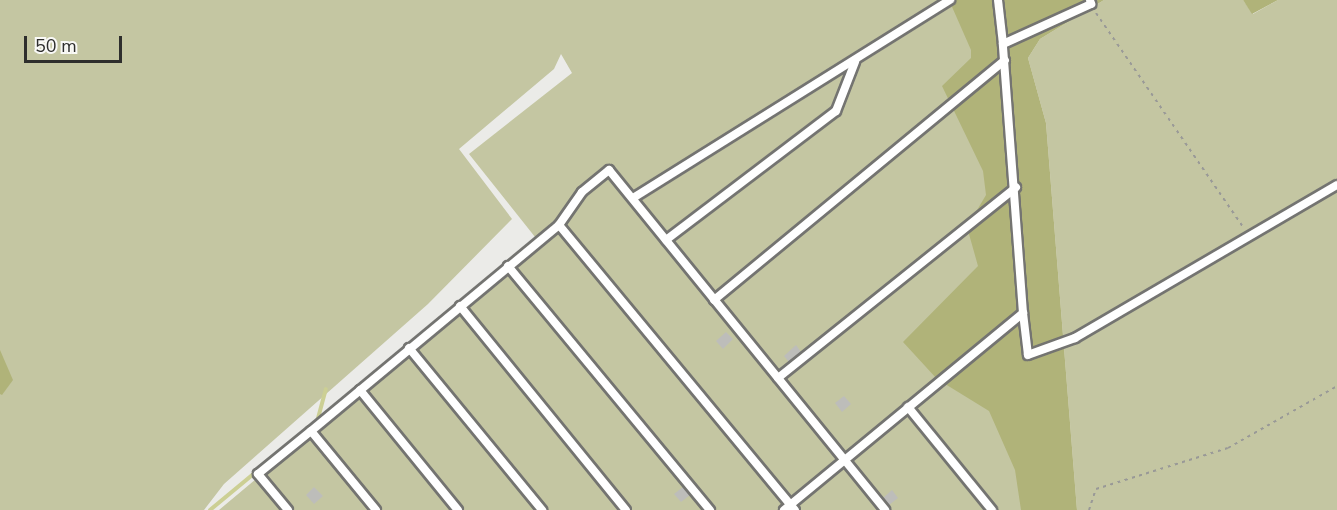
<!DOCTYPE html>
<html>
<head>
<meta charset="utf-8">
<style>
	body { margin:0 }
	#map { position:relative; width:1337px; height:510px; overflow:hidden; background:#ebebe8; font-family:"Nunito Sans",sans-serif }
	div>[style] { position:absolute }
	.green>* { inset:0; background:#c4c6a2 }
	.forest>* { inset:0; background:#b0b379 }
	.stream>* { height:4px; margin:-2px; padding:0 2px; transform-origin:2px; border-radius:2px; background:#cccf94 }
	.building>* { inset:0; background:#bdbdba }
	.path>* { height:2px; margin-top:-1px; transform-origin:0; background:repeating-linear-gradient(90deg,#999997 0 3px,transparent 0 7.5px) }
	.roads { filter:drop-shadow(2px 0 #747471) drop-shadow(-2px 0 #747471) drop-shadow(0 2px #747471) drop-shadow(0 -2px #747471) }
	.lane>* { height:8px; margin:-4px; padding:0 4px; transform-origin:4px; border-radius:4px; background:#fff }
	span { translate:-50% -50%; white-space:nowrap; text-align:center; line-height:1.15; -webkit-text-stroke:5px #f9f9f6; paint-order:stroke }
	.scale { position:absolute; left:24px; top:36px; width:98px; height:27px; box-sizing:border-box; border:3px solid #2e2e2d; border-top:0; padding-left:8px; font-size:18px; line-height:21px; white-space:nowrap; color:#2e2e2d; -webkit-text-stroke:4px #f9f9f6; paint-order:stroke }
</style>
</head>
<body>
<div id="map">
	<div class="green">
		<i style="clip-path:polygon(0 0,988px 0,1031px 510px,219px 510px,539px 242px,469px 154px,572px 73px,561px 54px,554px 69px,459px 149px,512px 219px,428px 304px,224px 484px,204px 510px,0 510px)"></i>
		<i style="clip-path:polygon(1104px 0,1243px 0,1253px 14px,1278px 0,1337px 0,1337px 510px,1077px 510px,1046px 123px,1028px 58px,1040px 39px)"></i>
	</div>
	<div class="forest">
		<i style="clip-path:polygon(949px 0,1104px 0,1040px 39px,1028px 58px,1046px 123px,1077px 510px,1021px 510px,1015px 470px,989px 411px,937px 379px,903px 342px,978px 266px,967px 227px,986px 195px,983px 171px,942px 86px,971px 58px,971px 50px)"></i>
		<i style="clip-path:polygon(1243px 0,1278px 0,1252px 14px)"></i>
		<i style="clip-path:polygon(0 350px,13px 380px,2px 395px,0 394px)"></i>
	</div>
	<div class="stream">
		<i style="left:317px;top:422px;width:34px;rotate:-75deg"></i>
		<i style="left:210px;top:510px;width:83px;rotate:-39.6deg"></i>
	</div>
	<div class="building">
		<i style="clip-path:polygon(726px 332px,733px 339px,723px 349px,716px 341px)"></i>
		<i style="clip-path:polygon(796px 345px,801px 352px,789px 362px,784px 356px)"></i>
		<i style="clip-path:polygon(844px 396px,851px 404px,842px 412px,835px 403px)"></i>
		<i style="clip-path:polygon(314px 487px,323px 496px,314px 504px,306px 495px)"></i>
		<i style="clip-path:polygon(683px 487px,690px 495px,681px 502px,674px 494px)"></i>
		<i style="clip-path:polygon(892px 490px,898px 498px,889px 505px,883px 498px)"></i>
	</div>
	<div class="path">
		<i style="left:1096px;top:13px;width:261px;rotate:55.5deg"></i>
		<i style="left:1089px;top:510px;width:22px;rotate:-72deg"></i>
		<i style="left:1096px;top:489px;width:138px;rotate:-17.3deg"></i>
		<i style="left:1228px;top:448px;width:125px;rotate:-29.6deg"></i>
	</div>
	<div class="roads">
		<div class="lane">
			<i style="left:998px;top:0;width:44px;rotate:83.5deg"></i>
			<i style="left:633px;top:198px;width:374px;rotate:-32deg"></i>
			<i style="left:559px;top:225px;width:370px;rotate:50.4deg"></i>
			<i style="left:666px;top:240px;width:213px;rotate:-37.2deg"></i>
			<i style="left:836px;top:111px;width:53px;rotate:-68.8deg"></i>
			<i style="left:508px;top:266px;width:317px;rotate:50.4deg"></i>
			<i style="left:714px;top:300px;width:377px;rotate:-39.5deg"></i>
			<i style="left:460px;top:306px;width:263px;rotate:50.9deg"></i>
			<i style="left:1023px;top:313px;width:270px;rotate:-94.3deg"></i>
			<i style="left:1003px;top:44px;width:97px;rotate:-24.4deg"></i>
			<i style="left:1091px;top:4px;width:4px;rotate:-104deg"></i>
			<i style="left:409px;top:348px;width:210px;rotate:50.6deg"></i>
			<i style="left:778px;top:378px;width:305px;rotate:-38.7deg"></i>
			<i style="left:360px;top:390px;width:155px;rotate:50.8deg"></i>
			<i style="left:908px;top:407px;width:133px;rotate:50.8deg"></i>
			<i style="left:288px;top:510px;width:47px;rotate:-129.8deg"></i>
			<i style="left:258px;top:474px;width:68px;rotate:-39.1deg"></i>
			<i style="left:376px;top:510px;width:102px;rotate:-129.4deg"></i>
			<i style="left:311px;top:431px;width:322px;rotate:-39.7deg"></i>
			<i style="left:559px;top:225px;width:40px;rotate:-55.1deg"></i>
			<i style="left:582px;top:192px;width:35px;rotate:-39deg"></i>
			<i style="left:609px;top:170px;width:438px;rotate:50.9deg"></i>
			<i style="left:784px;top:510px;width:310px;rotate:-39.5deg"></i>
			<i style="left:1023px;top:313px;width:42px;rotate:83.2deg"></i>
			<i style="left:1028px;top:355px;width:50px;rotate:-19.9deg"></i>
			<i style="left:1075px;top:338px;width:303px;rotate:-30.3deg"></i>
		</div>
	</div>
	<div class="scale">50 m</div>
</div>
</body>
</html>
